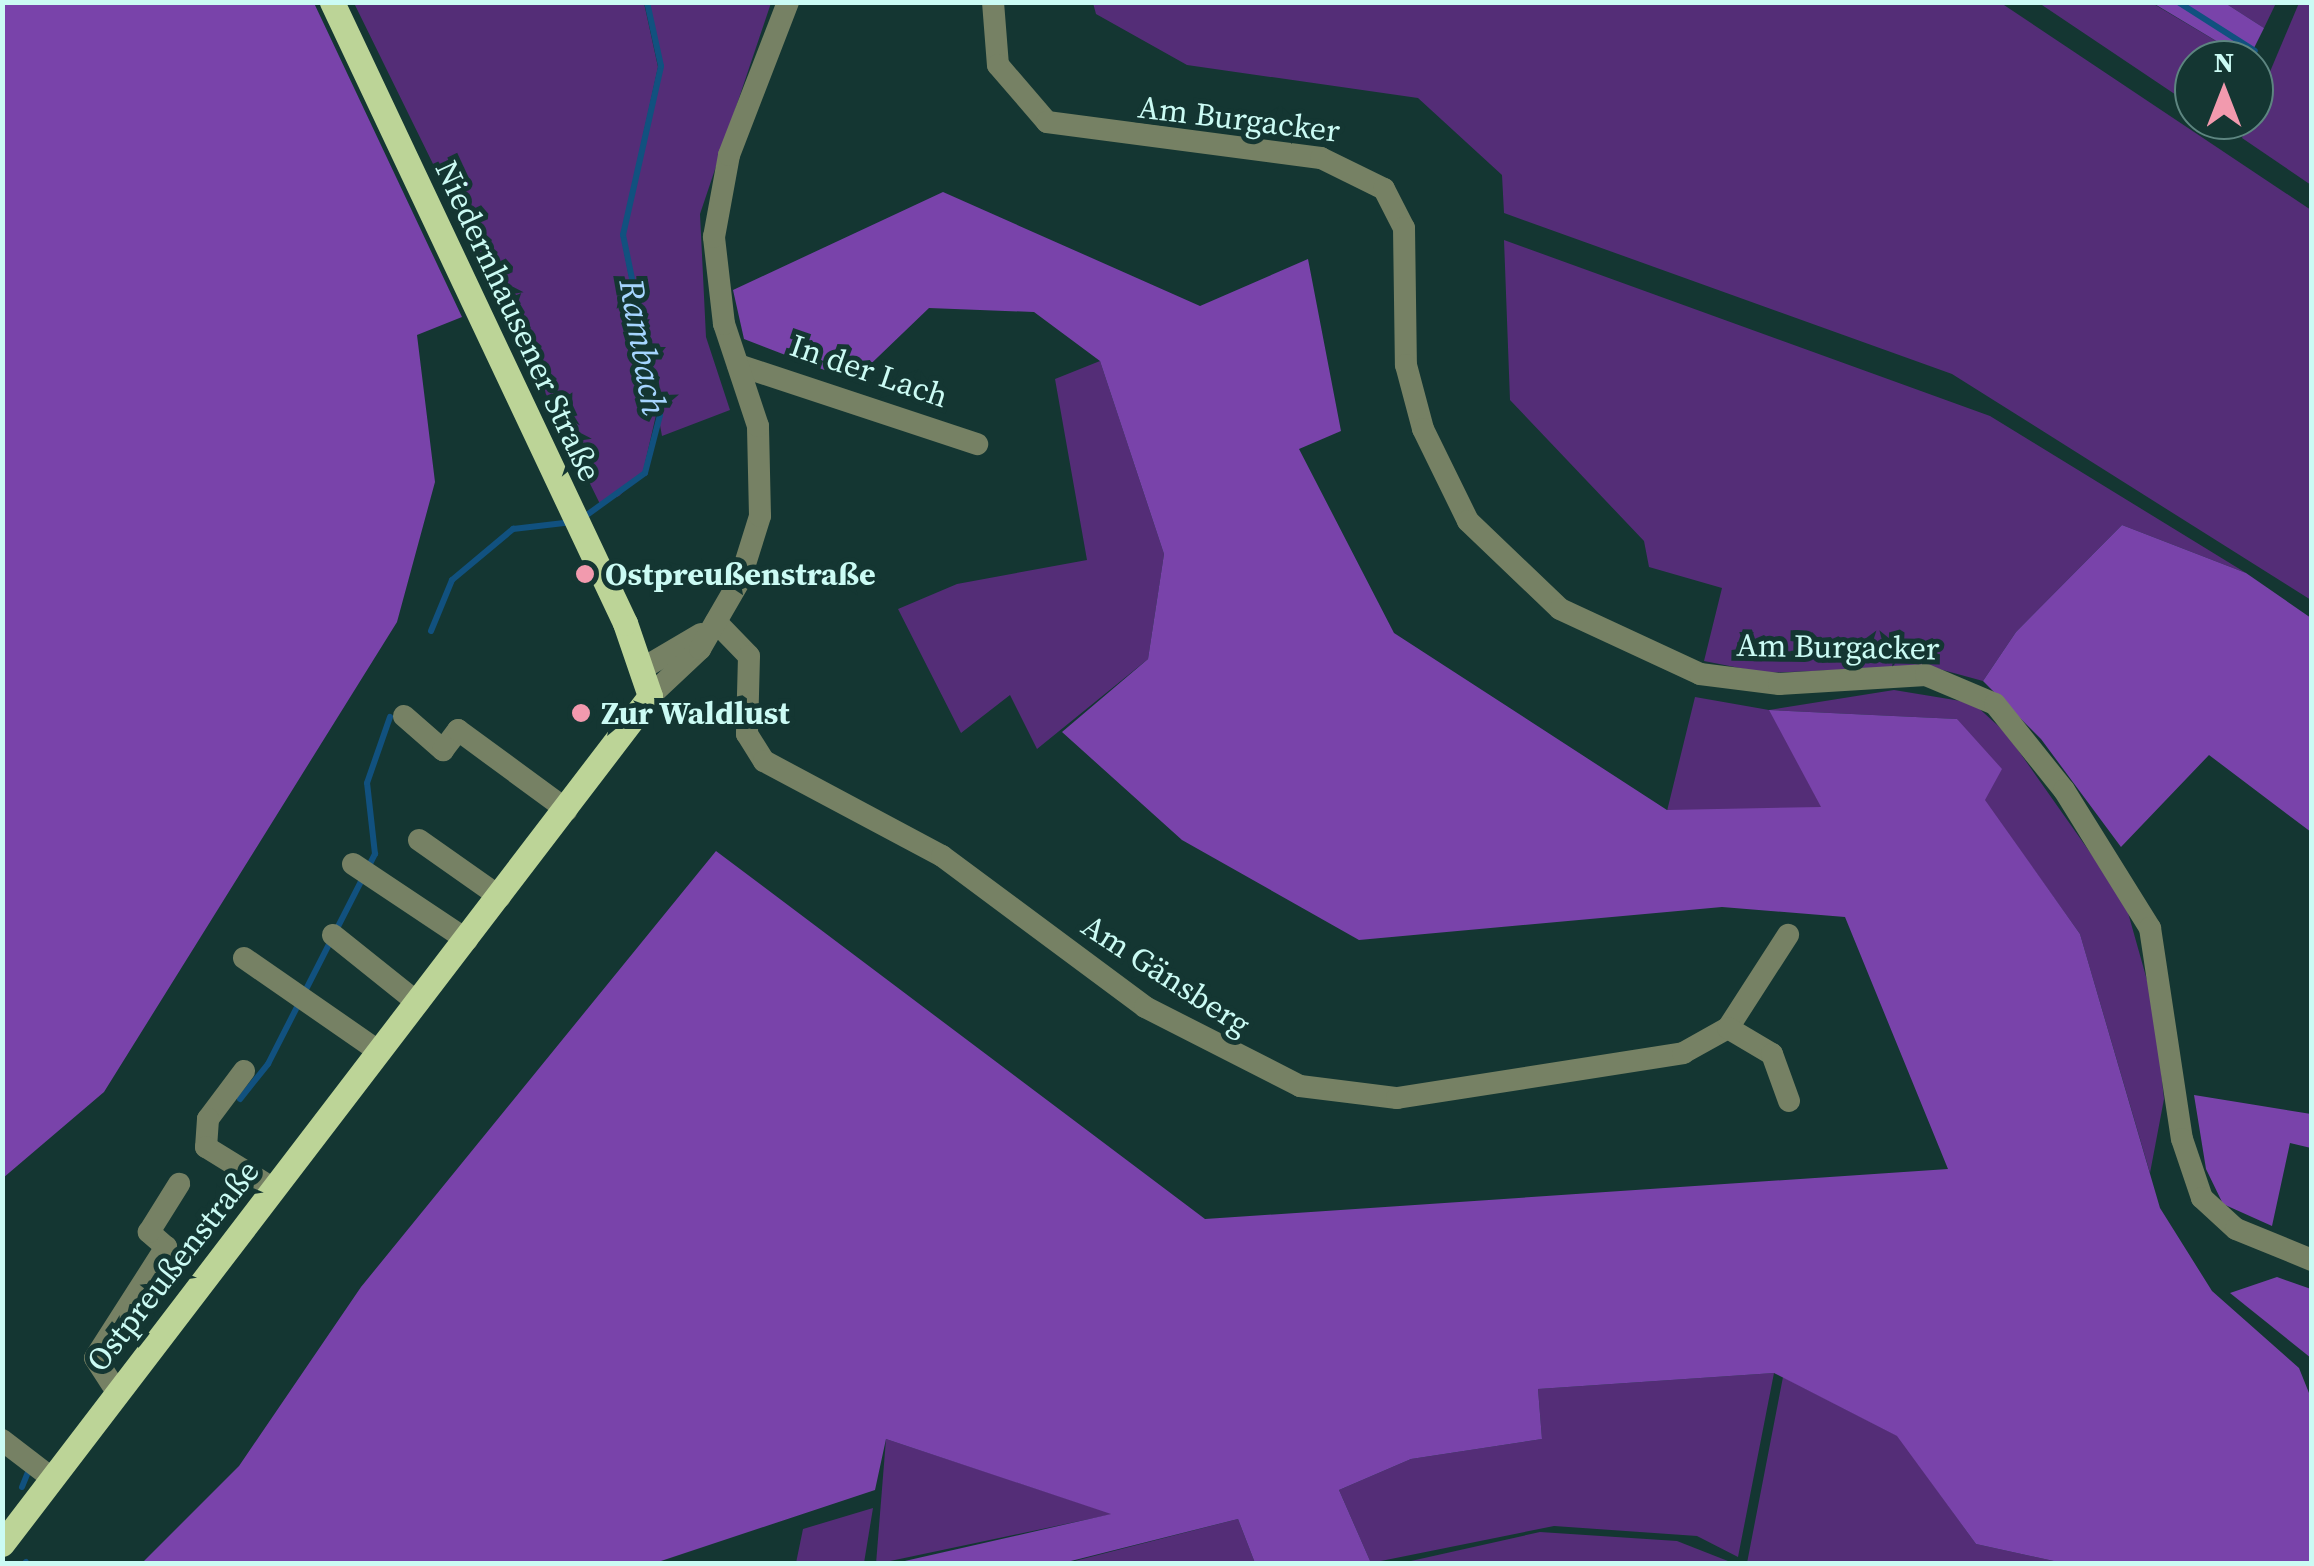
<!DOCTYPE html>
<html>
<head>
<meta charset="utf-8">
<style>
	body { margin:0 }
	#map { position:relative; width:2314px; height:1566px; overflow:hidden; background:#143632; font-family:"Source Serif 4",serif }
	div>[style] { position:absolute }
	.green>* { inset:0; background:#542d77 }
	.forest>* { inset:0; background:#7943aa }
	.stream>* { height:6px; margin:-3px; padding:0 3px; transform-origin:3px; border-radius:3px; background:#11517f }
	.minor>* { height:22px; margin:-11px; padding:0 11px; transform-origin:11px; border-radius:11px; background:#768164 }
	.major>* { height:25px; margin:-12.5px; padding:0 12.5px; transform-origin:12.5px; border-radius:12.5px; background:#bcd497 }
	.dots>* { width:28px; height:28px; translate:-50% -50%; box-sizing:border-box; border:5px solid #143632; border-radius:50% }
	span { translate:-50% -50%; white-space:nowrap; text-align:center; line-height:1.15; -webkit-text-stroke:10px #143632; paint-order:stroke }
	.street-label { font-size:32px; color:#cbfbf4 }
	.poi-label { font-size:32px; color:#cbfbf4; font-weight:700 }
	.left { translate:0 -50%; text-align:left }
	.water-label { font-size:35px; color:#a5d5ff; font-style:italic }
	.frame { position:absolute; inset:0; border:5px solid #cbfbf4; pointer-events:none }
	.north { position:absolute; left:2174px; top:40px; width:100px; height:100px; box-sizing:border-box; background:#143632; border:2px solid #5d8580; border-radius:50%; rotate:0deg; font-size:28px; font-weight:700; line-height:40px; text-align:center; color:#cbfbf4 }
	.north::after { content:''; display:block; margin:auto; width:35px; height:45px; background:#f29aae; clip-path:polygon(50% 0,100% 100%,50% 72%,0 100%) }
</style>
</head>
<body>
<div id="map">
	<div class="green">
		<i style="clip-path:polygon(354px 3px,644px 3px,658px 67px,621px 236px,656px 415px,643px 472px,619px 496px,600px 504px)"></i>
		<i style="clip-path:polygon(649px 3px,771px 3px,700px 214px,706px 337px,730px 410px,662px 436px,625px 235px,662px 67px)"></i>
		<i style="clip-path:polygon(1093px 3px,2001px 3px,2311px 210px,2311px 600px,1952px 374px,1504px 213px,1502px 175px,1418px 98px,1187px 65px,1096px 14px)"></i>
		<i style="clip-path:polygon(2039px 3px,2152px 3px,2248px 60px,2194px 60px,2194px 107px)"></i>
		<i style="clip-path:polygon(2225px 3px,2276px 3px,2264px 28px)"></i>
		<i style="clip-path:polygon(2299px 3px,2311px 3px,2311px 185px,2242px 138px)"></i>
		<i style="clip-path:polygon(1504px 240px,1990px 416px,2246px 573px,2122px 525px,2016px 632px,1983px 681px,1928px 666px,1765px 673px,1704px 661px,1722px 588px,1649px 567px,1644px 541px,1510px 400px)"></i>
		<i style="clip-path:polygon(1100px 361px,1164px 554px,1148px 659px,1037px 749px,1010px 695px,961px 733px,898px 609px,957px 584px,1087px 560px,1055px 379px)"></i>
		<i style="clip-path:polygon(1894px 690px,1973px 703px,2006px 733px,2125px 902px,2154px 1005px,2164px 1099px,2150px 1173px,2080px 934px,1984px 800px,1957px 719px,1770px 710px,1822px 808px,1667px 811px,1695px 697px,1769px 710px)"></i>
		<i style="clip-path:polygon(1774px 1373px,1738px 1557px,1697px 1536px,1554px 1526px,1371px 1563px,1339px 1490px,1411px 1459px,1542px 1439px,1538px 1389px)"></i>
		<i style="clip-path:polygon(1783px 1377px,1898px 1436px,1976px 1544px,2063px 1563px,1747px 1563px)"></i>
		<i style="clip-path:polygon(886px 1439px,1113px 1514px,876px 1564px)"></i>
		<i style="clip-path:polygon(873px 1508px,864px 1563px,796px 1563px,803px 1529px)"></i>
		<i style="clip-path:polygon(1238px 1519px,1255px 1563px,1063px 1564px)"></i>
		<i style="clip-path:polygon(1540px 1532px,1677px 1541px,1733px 1563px,1402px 1563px)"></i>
	</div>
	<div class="forest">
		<i style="clip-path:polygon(3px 2px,314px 3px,462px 317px,417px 335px,435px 482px,397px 622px,104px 1092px,3px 1178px)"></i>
		<i style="clip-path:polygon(2153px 3px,2225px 3px,2264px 28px,2248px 60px)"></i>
		<i style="clip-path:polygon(943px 192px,1200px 306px,1308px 259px,1341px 431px,1299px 449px,1394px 633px,1667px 810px,1821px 807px,1769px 710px,1957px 719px,2002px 769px,1985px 800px,2080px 934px,2160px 1208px,2212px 1291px,2299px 1368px,2311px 1398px,2311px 1563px,2063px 1563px,1976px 1544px,1897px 1436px,1774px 1373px,1538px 1389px,1542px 1439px,1411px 1459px,1339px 1490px,1371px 1563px,1255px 1563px,1238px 1519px,1063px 1563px,896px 1563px,1111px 1514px,886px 1439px,875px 1490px,655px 1563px,142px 1563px,239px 1466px,361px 1287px,716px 851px,1205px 1219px,1948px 1169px,1845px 917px,1722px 907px,1359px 940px,1182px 840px,1062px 732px,1148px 659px,1164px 554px,1100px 361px,1034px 312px,929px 308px,853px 381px,744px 339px,733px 290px)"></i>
		<i style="clip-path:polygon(2122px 525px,2246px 573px,2311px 618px,2311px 832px,2209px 755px,2121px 847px,2041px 739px,1983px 681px,2016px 632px)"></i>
		<i style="clip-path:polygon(2194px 1095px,2311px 1114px,2311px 1148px,2290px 1143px,2272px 1226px,2223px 1204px,2206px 1169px)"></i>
		<i style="clip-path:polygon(2277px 1277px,2311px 1289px,2311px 1358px,2230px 1293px)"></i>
	</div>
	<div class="stream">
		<i style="left:2178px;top:2px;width:91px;rotate:32.5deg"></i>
		<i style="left:584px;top:517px;width:75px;rotate:-35.8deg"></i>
		<i style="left:645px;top:473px;width:60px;rotate:-75.5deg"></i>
		<i style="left:660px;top:415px;width:184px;rotate:-101.6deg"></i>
		<i style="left:623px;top:235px;width:173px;rotate:-77.3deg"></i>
		<i style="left:661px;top:66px;width:66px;rotate:-102.3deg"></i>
		<i style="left:431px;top:631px;width:55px;rotate:-67.6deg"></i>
		<i style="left:452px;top:580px;width:80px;rotate:-39.9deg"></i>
		<i style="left:513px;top:529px;width:60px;rotate:-6.7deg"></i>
		<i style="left:240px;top:1099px;width:45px;rotate:-51.3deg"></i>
		<i style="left:268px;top:1064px;width:236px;rotate:-63deg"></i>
		<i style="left:375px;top:854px;width:71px;rotate:-96.4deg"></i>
		<i style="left:367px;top:783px;width:70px;rotate:-70.8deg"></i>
		<i style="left:22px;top:1487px;width:16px;rotate:-68deg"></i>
		<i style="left:26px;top:1562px;width:2px;rotate:63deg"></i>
	</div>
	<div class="minor">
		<i style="left:993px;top:2px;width:63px;rotate:85.5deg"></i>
		<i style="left:998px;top:65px;width:75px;rotate:49.3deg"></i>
		<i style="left:1047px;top:122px;width:276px;rotate:7.5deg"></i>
		<i style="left:1321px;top:158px;width:70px;rotate:26.2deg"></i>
		<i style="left:1384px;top:189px;width:44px;rotate:62.9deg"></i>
		<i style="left:1404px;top:228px;width:137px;rotate:89.2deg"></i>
		<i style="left:1406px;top:365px;width:66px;rotate:75.1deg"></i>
		<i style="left:1423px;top:429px;width:102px;rotate:63.9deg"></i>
		<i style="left:1468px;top:521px;width:127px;rotate:43.7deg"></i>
		<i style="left:1560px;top:609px;width:154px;rotate:24.9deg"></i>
		<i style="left:1700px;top:674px;width:80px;rotate:7.2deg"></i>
		<i style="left:1779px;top:684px;width:147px;rotate:-3.5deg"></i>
		<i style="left:1926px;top:675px;width:75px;rotate:22.8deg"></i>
		<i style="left:1995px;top:704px;width:110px;rotate:51.3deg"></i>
		<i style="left:2064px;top:790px;width:163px;rotate:58.1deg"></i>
		<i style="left:2150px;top:928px;width:213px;rotate:81.4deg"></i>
		<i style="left:2182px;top:1139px;width:62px;rotate:71.3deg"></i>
		<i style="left:2202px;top:1198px;width:46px;rotate:42.4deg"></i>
		<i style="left:2236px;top:1229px;width:82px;rotate:22.2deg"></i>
		<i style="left:738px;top:365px;width:252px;rotate:18.3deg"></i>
		<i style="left:716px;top:622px;width:47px;rotate:45.9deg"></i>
		<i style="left:749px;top:656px;width:78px;rotate:91.5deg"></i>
		<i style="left:747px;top:734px;width:32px;rotate:58deg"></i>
		<i style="left:764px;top:761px;width:202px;rotate:28.1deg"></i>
		<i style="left:942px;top:856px;width:253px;rotate:36.6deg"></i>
		<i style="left:1145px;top:1007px;width:174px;rotate:27deg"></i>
		<i style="left:1300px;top:1086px;width:98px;rotate:7.1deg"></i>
		<i style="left:1397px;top:1098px;width:290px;rotate:-8.9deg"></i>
		<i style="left:1683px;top:1053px;width:51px;rotate:-29.1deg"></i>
		<i style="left:1728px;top:1028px;width:111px;rotate:-57.2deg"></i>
		<i style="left:645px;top:667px;width:65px;rotate:-30.5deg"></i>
		<i style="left:650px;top:696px;width:69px;rotate:-43.2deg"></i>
		<i style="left:700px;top:649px;width:80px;rotate:-59.9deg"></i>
		<i style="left:740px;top:580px;width:67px;rotate:-72.6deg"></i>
		<i style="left:760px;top:516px;width:90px;rotate:-91.3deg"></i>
		<i style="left:758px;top:426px;width:108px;rotate:-108.4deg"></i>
		<i style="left:724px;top:324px;width:88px;rotate:-96.6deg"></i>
		<i style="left:714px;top:237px;width:83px;rotate:-79.6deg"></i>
		<i style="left:729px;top:155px;width:164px;rotate:-68.9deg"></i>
		<i style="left:404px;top:716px;width:52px;rotate:41.1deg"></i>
		<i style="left:443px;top:750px;width:25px;rotate:-53deg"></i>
		<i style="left:458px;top:730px;width:135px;rotate:36.3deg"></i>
		<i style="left:419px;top:840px;width:99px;rotate:35.1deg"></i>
		<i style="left:353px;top:864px;width:137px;rotate:33.7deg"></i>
		<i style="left:333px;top:935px;width:109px;rotate:38.7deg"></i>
		<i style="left:244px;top:958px;width:165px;rotate:34.7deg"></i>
		<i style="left:1728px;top:1028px;width:51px;rotate:30.6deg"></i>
		<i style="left:1772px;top:1054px;width:50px;rotate:70.1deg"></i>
		<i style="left:244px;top:1071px;width:60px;rotate:126.9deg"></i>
		<i style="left:208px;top:1119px;width:28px;rotate:94deg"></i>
		<i style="left:206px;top:1147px;width:80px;rotate:31.7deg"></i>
		<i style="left:117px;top:1392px;width:40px;rotate:-122.9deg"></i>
		<i style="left:95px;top:1358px;width:132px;rotate:-57.4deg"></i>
		<i style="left:166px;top:1247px;width:23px;rotate:-139deg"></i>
		<i style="left:149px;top:1232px;width:57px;rotate:-58deg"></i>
		<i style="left:2px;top:1440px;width:64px;rotate:37.4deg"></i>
	</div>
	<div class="major">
		<i style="left:2px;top:1544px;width:1067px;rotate:-52.61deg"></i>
		<i style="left:650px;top:696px;width:77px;rotate:-108.9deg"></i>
		<i style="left:625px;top:623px;width:687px;rotate:-115.26deg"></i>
	</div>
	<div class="dots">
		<i style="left:585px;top:574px;background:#f29aae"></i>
		<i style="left:581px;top:713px;background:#f29aae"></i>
	</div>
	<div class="street-label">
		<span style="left:1239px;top:119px;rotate:7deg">Am Burgacker</span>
		<span style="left:518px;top:321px;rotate:65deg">Niedernhausener Straße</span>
		<span style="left:869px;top:371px;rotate:19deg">In der Lach</span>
		<span style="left:1838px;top:647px;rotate:1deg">Am Burgacker</span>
		<span style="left:1166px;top:975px;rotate:33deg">Am Gänsberg</span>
		<span style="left:173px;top:1266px;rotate:-52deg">Ostpreußenstraße</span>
	</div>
	<div class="poi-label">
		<span class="left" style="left:605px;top:574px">Ostpreußenstraße</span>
		<span class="left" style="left:601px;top:713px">Zur Waldlust</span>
	</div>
	<div class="water-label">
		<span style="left:643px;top:347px;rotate:80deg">Rambach</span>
	</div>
	<div class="frame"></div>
	<div class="north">N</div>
</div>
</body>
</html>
